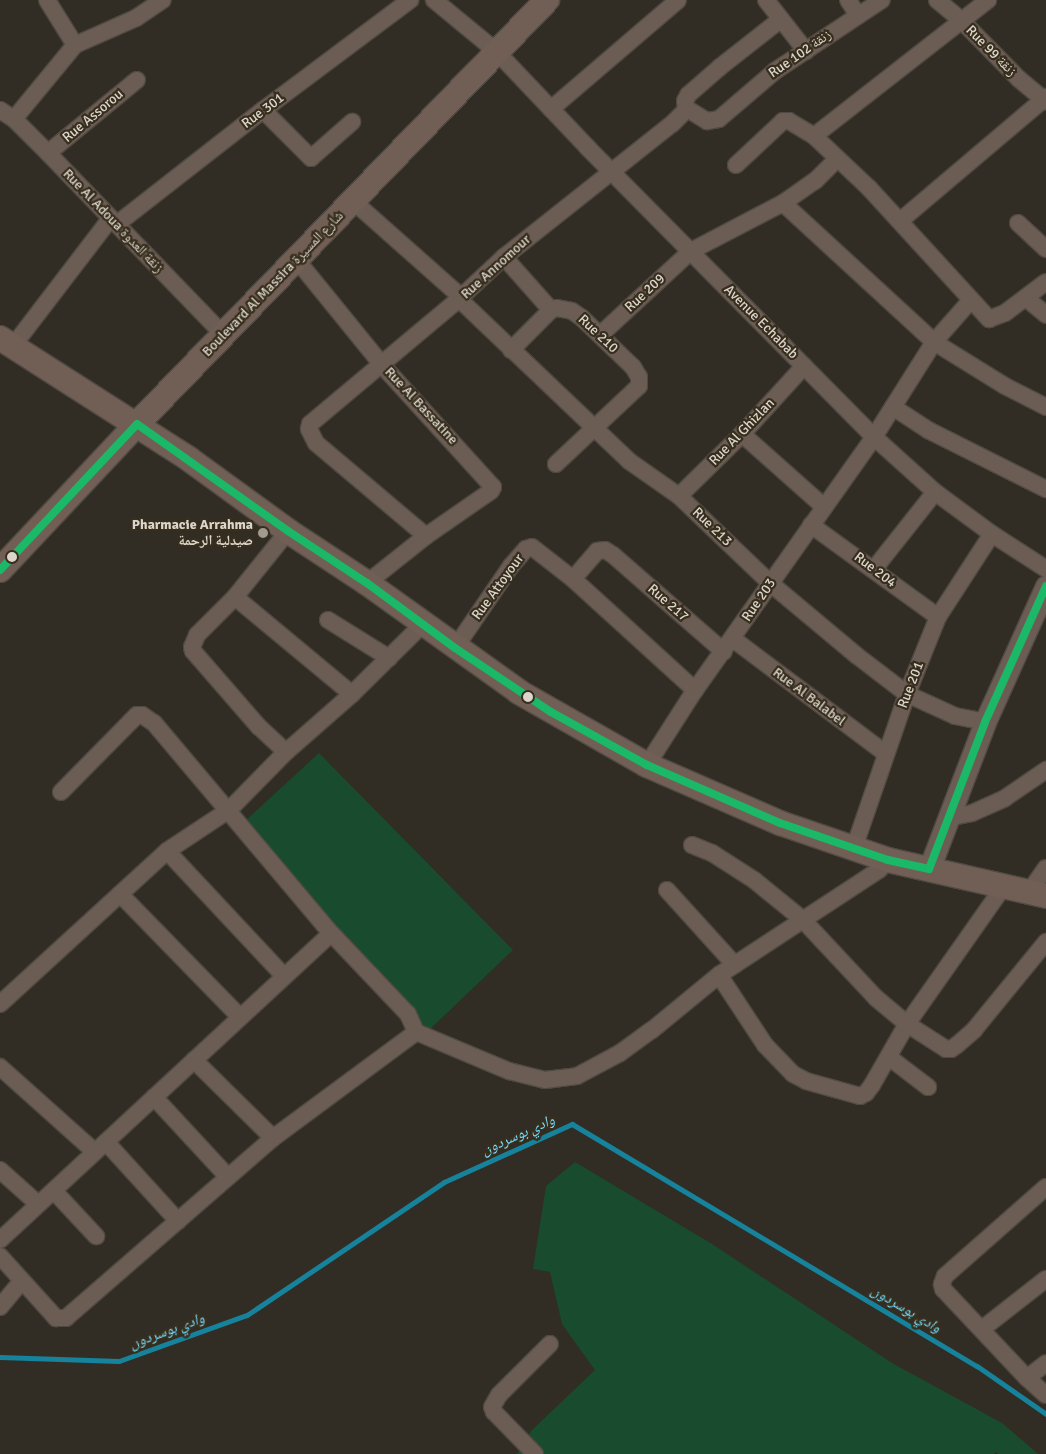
<!DOCTYPE html>
<html>
<head>
<meta charset="utf-8">
<style>
	body { margin:0 }
	#map { position:relative; width:1046px; height:1454px; overflow:hidden; background:#312d24; font-family:Signika,"Noto Naskh Arabic",sans-serif }
	div>[style] { position:absolute }
	.green>* { inset:0; background:#194b2e }
	.stream>* { height:5px; margin:-2.5px; padding:0 2.5px; transform-origin:2.5px; border-radius:2.5px; background:#16829b }
	.roads { filter:drop-shadow(1px 0 #4f4a43) drop-shadow(-1px 0 #4f4a43) drop-shadow(0 1px #4f4a43) drop-shadow(0 -1px #4f4a43) }
	.minor>* { height:16px; margin:-8px; padding:0 8px; transform-origin:8px; border-radius:8px; background:#6c5d54 }
	.tertiary>* { height:21px; margin:-10.5px; padding:0 10.5px; transform-origin:10.5px; border-radius:10.5px; background:#6c5d54 }
	.secondary>* { height:24px; margin:-12px; padding:0 12px; transform-origin:12px; border-radius:12px; background:#715e54 }
	.bus-1>* { height:8px; margin:-4px; padding:0 4px; transform-origin:4px; border-radius:4px; background:#1ab867 }
	.dots>* { width:14px; height:14px; translate:-50% -50%; box-sizing:border-box; border:2px solid #372e1e; border-radius:50% }
	span { translate:-50% -50%; white-space:nowrap; text-align:center; line-height:1.15; -webkit-text-stroke:4.5px #372e1e; paint-order:stroke }
	.street-label { font-size:14px; color:#dbd5cb }
	.poi-label { font-size:14px; color:#dbd5cb; font-weight:700 }
	.right { translate:-100% -50%; text-align:right }
	.water-label { font-size:15px; color:#75deff; font-style:italic }
</style>
</head>
<body>
<div id="map">
	<div class="green">
		<i style="clip-path:polygon(319px 753px,513px 950px,427px 1032px,244px 822px)"></i>
		<i style="clip-path:polygon(575px 1162px,712px 1244px,892px 1363px,1002px 1423px,1038px 1454px,998px 1454px,996px 1452px,994px 1454px,517px 1454px,531px 1431px,595px 1370px,562px 1324px,550px 1272px,533px 1269px,546px 1186px)"></i>
	</div>
	<div class="stream">
		<i style="left:0;top:1357px;width:119px;rotate:1.9deg"></i>
		<i style="left:119px;top:1361px;width:136px;rotate:-19.8deg"></i>
		<i style="left:247px;top:1315px;width:238px;rotate:-34deg"></i>
		<i style="left:444px;top:1182px;width:141px;rotate:-24.4deg"></i>
		<i style="left:572px;top:1124px;width:472px;rotate:30.9deg"></i>
		<i style="left:977px;top:1366px;width:84px;rotate:34.8deg"></i>
	</div>
	<div class="roads">
		<div class="minor">
			<i style="left:47px;top:0;width:53px;rotate:58.1deg"></i>
			<i style="left:434px;top:0;width:82px;rotate:39.5deg"></i>
			<i style="left:497px;top:52px;width:132px;rotate:46.5deg"></i>
			<i style="left:588px;top:148px;width:407px;rotate:45.3deg"></i>
			<i style="left:874px;top:437px;width:82px;rotate:42deg"></i>
			<i style="left:935px;top:492px;width:71px;rotate:36.4deg"></i>
			<i style="left:992px;top:534px;width:64px;rotate:32.9deg"></i>
			<i style="left:766px;top:0;width:65px;rotate:51.9deg"></i>
			<i style="left:848px;top:0;width:17px;rotate:57deg"></i>
			<i style="left:937px;top:0;width:33px;rotate:40deg"></i>
			<i style="left:962px;top:21px;width:81px;rotate:45.5deg"></i>
			<i style="left:1019px;top:79px;width:35px;rotate:40deg"></i>
			<i style="left:686px;top:108px;width:25px;rotate:32deg"></i>
			<i style="left:707px;top:121px;width:12px;rotate:-9deg"></i>
			<i style="left:719px;top:119px;width:74px;rotate:-40.6deg"></i>
			<i style="left:775px;top:71px;width:128px;rotate:-33.6deg"></i>
			<i style="left:551px;top:109px;width:167px;rotate:-40.6deg"></i>
			<i style="left:0;top:110px;width:17px;rotate:33deg"></i>
			<i style="left:14px;top:119px;width:48px;rotate:45deg"></i>
			<i style="left:48px;top:153px;width:253px;rotate:46deg"></i>
			<i style="left:263px;top:110px;width:68px;rotate:45deg"></i>
			<i style="left:311px;top:158px;width:55px;rotate:-41.3deg"></i>
			<i style="left:14px;top:119px;width:96px;rotate:-50.5deg"></i>
			<i style="left:75px;top:45px;width:67px;rotate:-23.9deg"></i>
			<i style="left:136px;top:18px;width:32px;rotate:-34deg"></i>
			<i style="left:814px;top:136px;width:221px;rotate:-38deg"></i>
			<i style="left:48px;top:153px;width:115px;rotate:-39.4deg"></i>
			<i style="left:736px;top:165px;width:64px;rotate:-43.1deg"></i>
			<i style="left:783px;top:121px;width:6px"></i>
			<i style="left:789px;top:121px;width:29px;rotate:31deg"></i>
			<i style="left:814px;top:136px;width:76px;rotate:43.4deg"></i>
			<i style="left:869px;top:188px;width:178px;rotate:47.5deg"></i>
			<i style="left:989px;top:319px;width:17px;rotate:-21deg"></i>
			<i style="left:1005px;top:313px;width:51px;rotate:-37.1deg"></i>
			<i style="left:353px;top:201px;width:144px;rotate:41.6deg"></i>
			<i style="left:783px;top:203px;width:205px;rotate:42.6deg"></i>
			<i style="left:934px;top:342px;width:84px;rotate:31.8deg"></i>
			<i style="left:1005px;top:386px;width:46px;rotate:27.1deg"></i>
			<i style="left:900px;top:221px;width:192px;rotate:-40.3deg"></i>
			<i style="left:1018px;top:223px;width:38px;rotate:43deg"></i>
			<i style="left:117px;top:224px;width:185px;rotate:-38deg"></i>
			<i style="left:263px;top:110px;width:184px;rotate:-36.8deg"></i>
			<i style="left:504px;top:257px;width:71px;rotate:48.4deg"></i>
			<i style="left:551px;top:310px;width:6px;rotate:-18deg"></i>
			<i style="left:557px;top:308px;width:15px;rotate:11deg"></i>
			<i style="left:572px;top:311px;width:12px;rotate:35deg"></i>
			<i style="left:582px;top:318px;width:71px;rotate:43.9deg"></i>
			<i style="left:633px;top:367px;width:12px;rotate:59deg"></i>
			<i style="left:639px;top:377px;width:9px;rotate:90deg"></i>
			<i style="left:639px;top:386px;width:114px;rotate:136.8deg"></i>
			<i style="left:296px;top:259px;width:136px;rotate:50.9deg"></i>
			<i style="left:382px;top:365px;width:165px;rotate:47.7deg"></i>
			<i style="left:493px;top:487px;width:4px;rotate:117deg"></i>
			<i style="left:491px;top:491px;width:79px;rotate:145.3deg"></i>
			<i style="left:426px;top:536px;width:75px;rotate:141.5deg"></i>
			<i style="left:1026px;top:298px;width:26px;rotate:40deg"></i>
			<i style="left:459px;top:299px;width:235px;rotate:43.6deg"></i>
			<i style="left:629px;top:461px;width:61px;rotate:35deg"></i>
			<i style="left:679px;top:496px;width:126px;rotate:43.7deg"></i>
			<i style="left:770px;top:583px;width:112px;rotate:39.9deg"></i>
			<i style="left:856px;top:655px;width:64px;rotate:37.4deg"></i>
			<i style="left:907px;top:694px;width:53px;rotate:24.6deg"></i>
			<i style="left:955px;top:716px;width:31px;rotate:11deg"></i>
			<i style="left:600px;top:335px;width:124px;rotate:-42.7deg"></i>
			<i style="left:691px;top:251px;width:104px;rotate:-27.6deg"></i>
			<i style="left:783px;top:203px;width:39px;rotate:-35deg"></i>
			<i style="left:815px;top:181px;width:31px;rotate:-45deg"></i>
			<i style="left:13px;top:346px;width:161px;rotate:-52.6deg"></i>
			<i style="left:511px;top:350px;width:57px;rotate:-45deg"></i>
			<i style="left:893px;top:407px;width:42px;rotate:33.3deg"></i>
			<i style="left:928px;top:430px;width:132px;rotate:26.6deg"></i>
			<i style="left:742px;top:434px;width:108px;rotate:41.6deg"></i>
			<i style="left:679px;top:496px;width:88px;rotate:-44.5deg"></i>
			<i style="left:742px;top:434px;width:92px;rotate:-47.6deg"></i>
			<i style="left:811px;top:525px;width:157px;rotate:35.9deg"></i>
			<i style="left:426px;top:536px;width:144px;rotate:-139.8deg"></i>
			<i style="left:316px;top:443px;width:16px;rotate:-117deg"></i>
			<i style="left:309px;top:429px;width:5px;rotate:-79deg"></i>
			<i style="left:310px;top:424px;width:194px;rotate:-40deg"></i>
			<i style="left:459px;top:299px;width:62px;rotate:-43deg"></i>
			<i style="left:504px;top:257px;width:214px;rotate:-38.4deg"></i>
			<i style="left:672px;top:124px;width:17px;rotate:-45deg"></i>
			<i style="left:684px;top:112px;width:4px;rotate:-63deg"></i>
			<i style="left:686px;top:108px;width:7px;rotate:-98deg"></i>
			<i style="left:685px;top:101px;width:7px;rotate:-63deg"></i>
			<i style="left:688px;top:95px;width:43px;rotate:-41.2deg"></i>
			<i style="left:720px;top:67px;width:76px;rotate:-38.1deg"></i>
			<i style="left:874px;top:569px;width:98px;rotate:-51.6deg"></i>
			<i style="left:573px;top:579px;width:37px;rotate:-49deg"></i>
			<i style="left:597px;top:551px;width:8px;rotate:-7deg"></i>
			<i style="left:605px;top:550px;width:9px;rotate:32deg"></i>
			<i style="left:613px;top:555px;width:147px;rotate:41.1deg"></i>
			<i style="left:235px;top:597px;width:152px;rotate:39.7deg"></i>
			<i style="left:328px;top:620px;width:72px;rotate:31.9deg"></i>
			<i style="left:733px;top:639px;width:191px;rotate:36.9deg"></i>
			<i style="left:455px;top:648px;width:99px;rotate:-55.7deg"></i>
			<i style="left:511px;top:566px;width:23px;rotate:-49deg"></i>
			<i style="left:526px;top:549px;width:6px;rotate:-18deg"></i>
			<i style="left:532px;top:547px;width:52px;rotate:38deg"></i>
			<i style="left:573px;top:579px;width:165px;rotate:42.3deg"></i>
			<i style="left:286px;top:752px;width:37px;rotate:-137deg"></i>
			<i style="left:259px;top:727px;width:101px;rotate:-131deg"></i>
			<i style="left:193px;top:651px;width:4px;rotate:-104deg"></i>
			<i style="left:192px;top:647px;width:13px;rotate:-67deg"></i>
			<i style="left:197px;top:635px;width:54px;rotate:-45deg"></i>
			<i style="left:235px;top:597px;width:85px;rotate:-51.2deg"></i>
			<i style="left:647px;top:765px;width:89px;rotate:-57.4deg"></i>
			<i style="left:695px;top:690px;width:310px;rotate:-54.7deg"></i>
			<i style="left:874px;top:437px;width:112px;rotate:-57.7deg"></i>
			<i style="left:934px;top:342px;width:56px;rotate:-48.6deg"></i>
			<i style="left:61px;top:792px;width:100px;rotate:-45.4deg"></i>
			<i style="left:131px;top:721px;width:8px;rotate:-45deg"></i>
			<i style="left:137px;top:715px;width:5px"></i>
			<i style="left:142px;top:715px;width:14px;rotate:34deg"></i>
			<i style="left:154px;top:723px;width:275px;rotate:49.9deg"></i>
			<i style="left:331px;top:933px;width:112px;rotate:46.5deg"></i>
			<i style="left:408px;top:1014px;width:20px;rotate:66deg"></i>
			<i style="left:416px;top:1032px;width:101px;rotate:22.8deg"></i>
			<i style="left:509px;top:1071px;width:37px;rotate:14deg"></i>
			<i style="left:545px;top:1080px;width:32px;rotate:-7deg"></i>
			<i style="left:577px;top:1076px;width:49px;rotate:-28.1deg"></i>
			<i style="left:620px;top:1053px;width:39px;rotate:-36deg"></i>
			<i style="left:652px;top:1030px;width:87px;rotate:-39.4deg"></i>
			<i style="left:719px;top:975px;width:191px;rotate:-33.3deg"></i>
			<i style="left:879px;top:870px;width:13px;rotate:-48deg"></i>
			<i style="left:947px;top:818px;width:25px;rotate:-11deg"></i>
			<i style="left:972px;top:813px;width:36px;rotate:-24deg"></i>
			<i style="left:1005px;top:798px;width:50px;rotate:-34.3deg"></i>
			<i style="left:692px;top:845px;width:22px;rotate:22deg"></i>
			<i style="left:712px;top:853px;width:50px;rotate:32.7deg"></i>
			<i style="left:754px;top:880px;width:63px;rotate:39.2deg"></i>
			<i style="left:803px;top:920px;width:107px;rotate:46.9deg"></i>
			<i style="left:876px;top:998px;width:40px;rotate:40deg"></i>
			<i style="left:907px;top:1024px;width:46px;rotate:32.7deg"></i>
			<i style="left:946px;top:1049px;width:5px"></i>
			<i style="left:951px;top:1049px;width:7px;rotate:-34deg"></i>
			<i style="left:957px;top:1045px;width:23px;rotate:-41deg"></i>
			<i style="left:974px;top:1030px;width:114px;rotate:-50.7deg"></i>
			<i style="left:854px;top:848px;width:163px;rotate:-71deg"></i>
			<i style="left:907px;top:694px;width:83px;rotate:-68.1deg"></i>
			<i style="left:938px;top:617px;width:99px;rotate:-57deg"></i>
			<i style="left:167px;top:851px;width:171px;rotate:46.9deg"></i>
			<i style="left:667px;top:890px;width:101px;rotate:47.8deg"></i>
			<i style="left:1029px;top:892px;width:29px;rotate:-55deg"></i>
			<i style="left:120px;top:894px;width:172px;rotate:45.7deg"></i>
			<i style="left:719px;top:975px;width:84px;rotate:56.7deg"></i>
			<i style="left:765px;top:1045px;width:40px;rotate:46deg"></i>
			<i style="left:793px;top:1074px;width:15px;rotate:28deg"></i>
			<i style="left:806px;top:1081px;width:56px;rotate:15.5deg"></i>
			<i style="left:860px;top:1096px;width:7px;rotate:-27deg"></i>
			<i style="left:866px;top:1093px;width:10px;rotate:-53deg"></i>
			<i style="left:872px;top:1085px;width:70px;rotate:-60.2deg"></i>
			<i style="left:907px;top:1024px;width:169px;rotate:-54.9deg"></i>
			<i style="left:0;top:1004px;width:226px;rotate:-42.5deg"></i>
			<i style="left:167px;top:851px;width:74px;rotate:-33.5deg"></i>
			<i style="left:229px;top:810px;width:81px;rotate:-45.5deg"></i>
			<i style="left:286px;top:752px;width:88px;rotate:-41.3deg"></i>
			<i style="left:352px;top:694px;width:100px;rotate:-44.6deg"></i>
			<i style="left:890px;top:1058px;width:48px;rotate:37.3deg"></i>
			<i style="left:194px;top:1060px;width:111px;rotate:44.6deg"></i>
			<i style="left:0;top:1067px;width:127px;rotate:41.8deg"></i>
			<i style="left:154px;top:1097px;width:109px;rotate:47.2deg"></i>
			<i style="left:106px;top:1142px;width:107px;rotate:47.7deg"></i>
			<i style="left:0;top:1170px;width:51px;rotate:41.8deg"></i>
			<i style="left:1046px;top:1187px;width:135px;rotate:138.6deg"></i>
			<i style="left:945px;top:1276px;width:9px;rotate:111deg"></i>
			<i style="left:942px;top:1284px;width:5px;rotate:79deg"></i>
			<i style="left:943px;top:1289px;width:122px;rotate:46.7deg"></i>
			<i style="left:1027px;top:1378px;width:25px;rotate:42deg"></i>
			<i style="left:54px;top:1191px;width:62px;rotate:47deg"></i>
			<i style="left:0;top:1240px;width:451px;rotate:-42.8deg"></i>
			<i style="left:0;top:1256px;width:84px;rotate:47.9deg"></i>
			<i style="left:56px;top:1318px;width:10px"></i>
			<i style="left:66px;top:1318px;width:274px;rotate:-41deg"></i>
			<i style="left:273px;top:1138px;width:178px;rotate:-36.5deg"></i>
			<i style="left:0;top:1307px;width:34px;rotate:-50deg"></i>
			<i style="left:982px;top:1329px;width:81px;rotate:-38deg"></i>
			<i style="left:1027px;top:1378px;width:24px;rotate:-38deg"></i>
			<i style="left:535px;top:1454px;width:59px;rotate:-134.3deg"></i>
			<i style="left:494px;top:1412px;width:5px;rotate:-112deg"></i>
			<i style="left:492px;top:1407px;width:14px;rotate:-60deg"></i>
			<i style="left:499px;top:1395px;width:72px;rotate:-45deg"></i>
		</div>
		<div class="tertiary">
			<i style="left:929px;top:869px;width:157px;rotate:-69.1deg"></i>
			<i style="left:985px;top:722px;width:149px;rotate:-65.8deg"></i>
		</div>
		<div class="secondary">
			<i style="left:0;top:338px;width:224px;rotate:32.6deg"></i>
			<i style="left:189px;top:459px;width:122px;rotate:36deg"></i>
			<i style="left:288px;top:531px;width:95px;rotate:33.4deg"></i>
			<i style="left:367px;top:583px;width:187px;rotate:35.6deg"></i>
			<i style="left:519px;top:692px;width:147px;rotate:29.7deg"></i>
			<i style="left:647px;top:765px;width:145px;rotate:23.6deg"></i>
			<i style="left:780px;top:823px;width:114px;rotate:18.9deg"></i>
			<i style="left:888px;top:860px;width:162px;rotate:12.8deg"></i>
			<i style="left:0;top:570px;width:200px;rotate:-46.8deg"></i>
			<i style="left:137px;top:424px;width:590px;rotate:-45.96deg"></i>
		</div>
	</div>
	<div class="bus-1">
		<i style="left:137px;top:424px;width:185px;rotate:35.3deg"></i>
		<i style="left:288px;top:531px;width:95px;rotate:33.4deg"></i>
		<i style="left:367px;top:583px;width:109px;rotate:36.5deg"></i>
		<i style="left:455px;top:648px;width:115px;rotate:33.7deg"></i>
		<i style="left:551px;top:712px;width:110px;rotate:28.9deg"></i>
		<i style="left:647px;top:765px;width:145px;rotate:23.6deg"></i>
		<i style="left:780px;top:823px;width:114px;rotate:18.9deg"></i>
		<i style="left:888px;top:860px;width:42px;rotate:12.4deg"></i>
		<i style="left:0;top:570px;width:200px;rotate:-46.8deg"></i>
		<i style="left:929px;top:869px;width:157px;rotate:-69.1deg"></i>
		<i style="left:985px;top:722px;width:149px;rotate:-65.8deg"></i>
	</div>
	<div class="dots">
		<i style="left:263px;top:533px;background:#a09a91"></i>
		<i style="left:12px;top:557px;background:#dbd5cb"></i>
		<i style="left:528px;top:697px;background:#dbd5cb"></i>
	</div>
	<div class="street-label">
		<span style="left:991px;top:51px;rotate:45deg">Rue 99 زنقة</span>
		<span style="left:800px;top:54px;rotate:-35deg">Rue 102 زنقة</span>
		<span style="left:263px;top:111px;rotate:-37deg">Rue 301</span>
		<span style="left:93px;top:116px;rotate:-40deg">Rue Assorou</span>
		<span style="left:113px;top:221px;rotate:46deg">Rue Al Adoua زنقة العدوة</span>
		<span style="left:496px;top:267px;rotate:-42deg">Rue Annomour</span>
		<span style="left:273px;top:284px;rotate:-46deg">Boulevard Al Massira شارع المسيرة</span>
		<span style="left:645px;top:293px;rotate:-43deg">Rue 209</span>
		<span style="left:761px;top:322px;rotate:45deg">Avenue Echabab</span>
		<span style="left:598px;top:334px;rotate:43deg">Rue 210</span>
		<span style="left:421px;top:406px;rotate:47deg">Rue Al Bassatine</span>
		<span style="left:742px;top:432px;rotate:-46deg">Rue Al Ghizlan</span>
		<span style="left:712px;top:527px;rotate:44deg">Rue 213</span>
		<span style="left:875px;top:570px;rotate:37deg">Rue 204</span>
		<span style="left:498px;top:587px;rotate:-54deg">Rue Attoyour</span>
		<span style="left:759px;top:600px;rotate:-56deg">Rue 203</span>
		<span style="left:668px;top:603px;rotate:41deg">Rue 217</span>
		<span style="left:911px;top:685px;rotate:-69deg">Rue 201</span>
		<span style="left:809px;top:697px;rotate:37deg">Rue Al Balabel</span>
	</div>
	<div class="poi-label">
		<span class="right" style="left:253px;top:533px">Pharmacie Arrahma<br>صيدلية الرحمة</span>
	</div>
	<div class="water-label">
		<span style="left:518px;top:1135px;rotate:-24deg">وادي بوسردون</span>
		<span style="left:906px;top:1309px;rotate:31deg">وادي بوسردون</span>
		<span style="left:167px;top:1331px;rotate:-20deg">وادي بوسردون</span>
	</div>
</div>
</body>
</html>
